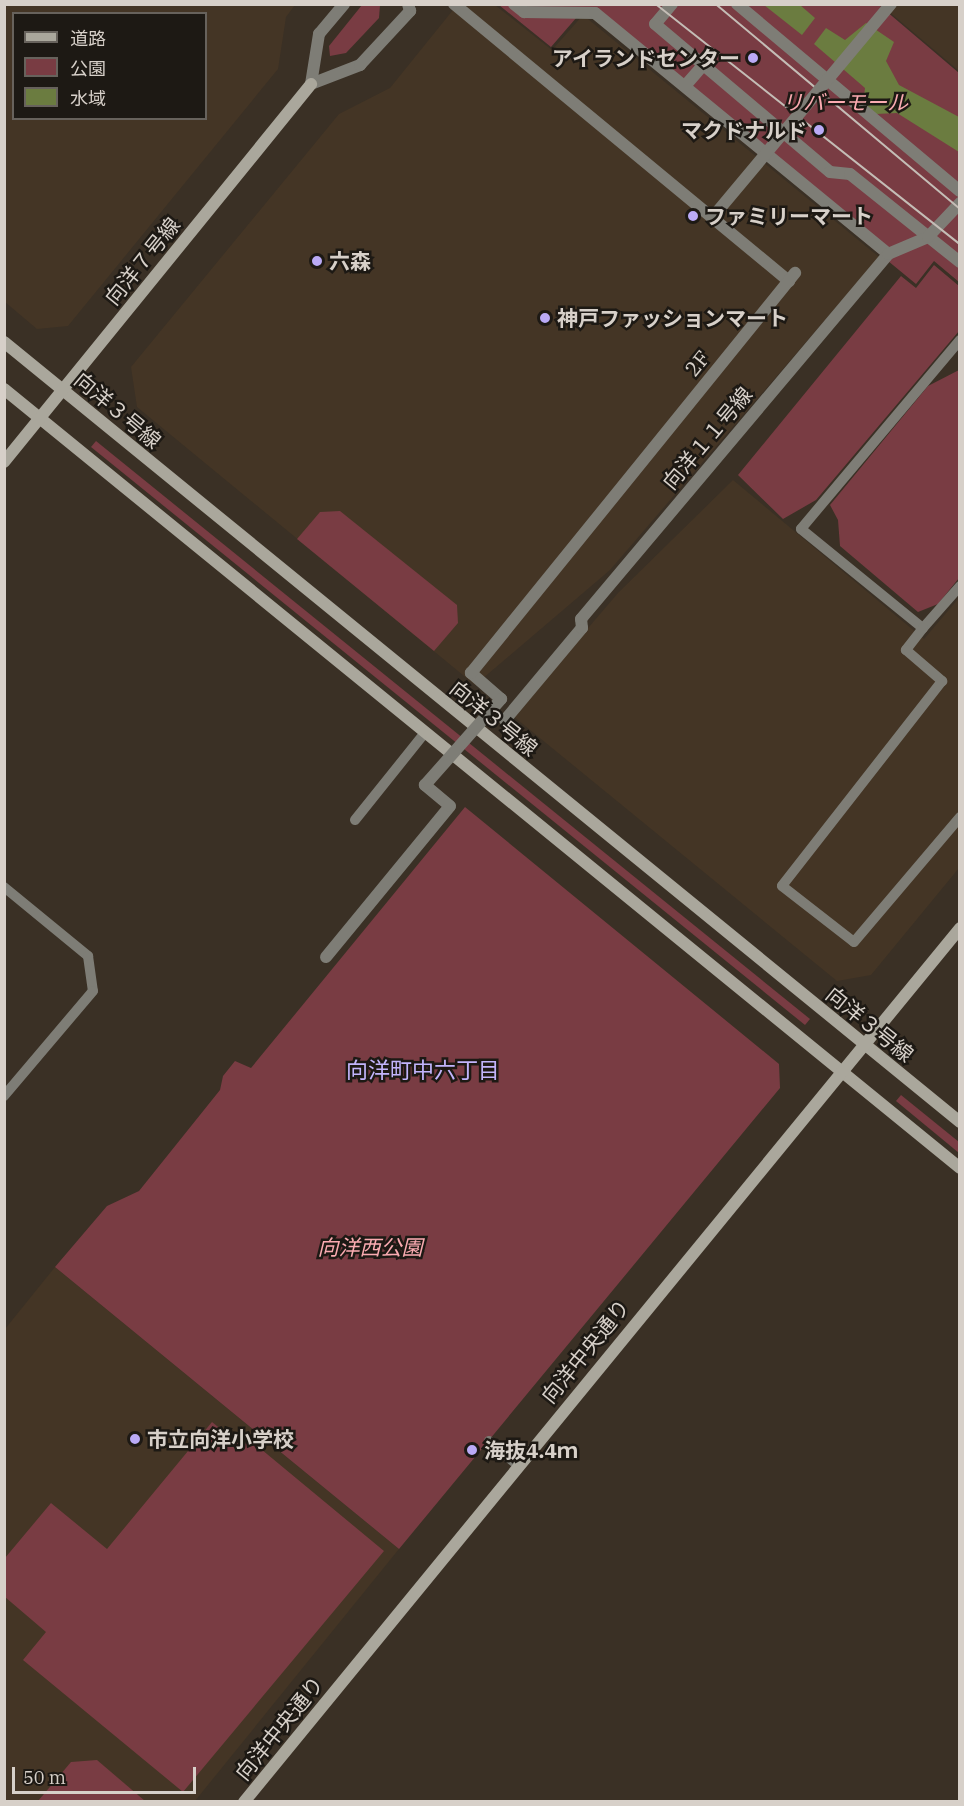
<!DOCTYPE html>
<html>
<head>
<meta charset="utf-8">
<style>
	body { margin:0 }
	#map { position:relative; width:964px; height:1806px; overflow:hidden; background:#3a3025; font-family:"IBM Plex Serif","Noto Sans JP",serif }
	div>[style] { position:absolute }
	.built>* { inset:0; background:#443525 }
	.green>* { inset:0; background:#793c43 }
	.water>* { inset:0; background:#6b7c40 }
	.lane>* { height:10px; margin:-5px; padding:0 5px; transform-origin:5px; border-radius:5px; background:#7e7d76 }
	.street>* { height:12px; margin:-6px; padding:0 6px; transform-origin:6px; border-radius:6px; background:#7e7d76 }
	.secondary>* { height:12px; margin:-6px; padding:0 6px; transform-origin:6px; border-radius:6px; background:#aaa79c }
	.tram>* { height:1.5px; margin:-0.75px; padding:0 0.75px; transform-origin:0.75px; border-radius:0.75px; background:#c4bdb6 }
	.street-bridge>* { height:12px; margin:-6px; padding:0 6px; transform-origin:6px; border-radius:6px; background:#7e7d76 }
	.dots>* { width:16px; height:16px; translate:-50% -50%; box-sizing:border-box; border:3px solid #1d1914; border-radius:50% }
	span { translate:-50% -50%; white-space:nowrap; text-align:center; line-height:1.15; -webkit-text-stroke:5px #1d1914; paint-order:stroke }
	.poi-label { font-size:21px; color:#d7d0c9; font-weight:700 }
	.right { translate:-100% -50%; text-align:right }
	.left { translate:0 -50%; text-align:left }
	.park-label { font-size:21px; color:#faabb1; font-style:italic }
	.street-label { font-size:21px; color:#d7d0c9 }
	.neighbourhood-label { font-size:22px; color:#c2b4fb }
	.frame { position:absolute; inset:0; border:6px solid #d7d0c9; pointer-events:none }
	.legend { position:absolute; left:12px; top:12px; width:195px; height:108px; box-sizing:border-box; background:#1d1914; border:2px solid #67625c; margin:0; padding:8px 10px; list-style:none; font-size:18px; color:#d7d0c9 }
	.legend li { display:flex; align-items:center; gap:12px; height:30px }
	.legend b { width:30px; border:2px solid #67625c }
	.scale { position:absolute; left:12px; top:1767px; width:184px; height:27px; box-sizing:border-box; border:3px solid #d7d0c9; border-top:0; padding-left:8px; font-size:18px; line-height:21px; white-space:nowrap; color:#d7d0c9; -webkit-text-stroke:4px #1d1914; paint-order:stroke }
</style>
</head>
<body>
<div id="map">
	<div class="built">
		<i style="clip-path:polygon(evenodd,4px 5px,295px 5px,286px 17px,278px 69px,68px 326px,37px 329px,5px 302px,4px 5px,14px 14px,206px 14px,206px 118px,14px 118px,14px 14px)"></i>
		<i style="clip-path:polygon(457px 5px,495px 5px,552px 50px,583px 15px,879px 257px,610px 570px,475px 685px,137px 407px,131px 367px,339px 114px,390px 88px)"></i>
		<i style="clip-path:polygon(881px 5px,959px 5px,959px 71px)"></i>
		<i style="clip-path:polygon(733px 480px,924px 639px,959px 598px,959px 868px,871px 975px,837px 981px,513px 716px,618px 593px)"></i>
		<i style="clip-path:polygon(55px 1267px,399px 1549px,195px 1801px,5px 1802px,5px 1329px)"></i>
	</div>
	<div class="green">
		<i style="clip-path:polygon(362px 5px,380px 5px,379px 18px,346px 53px,330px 56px,329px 46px)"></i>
		<i style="clip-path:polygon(499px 5px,879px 5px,959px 73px,959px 282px,934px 261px,916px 284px,583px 10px,551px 47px)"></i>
		<i style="clip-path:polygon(934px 265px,959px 286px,959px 331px,816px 500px,783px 519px,738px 475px,901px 276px,916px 288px)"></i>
		<i style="clip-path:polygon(959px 370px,959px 578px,938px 604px,918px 612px,840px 546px,838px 520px,830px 505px,928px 386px)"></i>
		<i style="clip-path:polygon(96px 441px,810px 1019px,805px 1025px,91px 447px)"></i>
		<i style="clip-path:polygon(340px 511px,457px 605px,458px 623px,434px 651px,297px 539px,320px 512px)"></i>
		<i style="clip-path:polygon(465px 807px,779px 1064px,780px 1088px,399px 1549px,55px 1267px,107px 1206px,139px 1191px,220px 1090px,223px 1076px,235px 1061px,251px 1068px)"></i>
		<i style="clip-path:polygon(901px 1095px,959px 1142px,959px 1153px,896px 1101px)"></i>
		<i style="clip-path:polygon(212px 1422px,243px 1447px,249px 1439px,384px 1551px,183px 1792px,23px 1660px,46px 1632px,5px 1597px,5px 1558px,51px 1503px,107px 1549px)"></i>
		<i style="clip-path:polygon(97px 1760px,145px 1801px,38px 1801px,71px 1762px)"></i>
	</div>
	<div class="water">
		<i style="clip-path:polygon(764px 5px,800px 5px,815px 18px,802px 35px)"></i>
		<i style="clip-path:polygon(866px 23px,894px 42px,886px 61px,899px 85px,959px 117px,959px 152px,897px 113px,876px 114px,863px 105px,865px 88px,814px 44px,826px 28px,845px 40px)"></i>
	</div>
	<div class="lane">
		<i style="left:960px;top:340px;width:247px;rotate:130.1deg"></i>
		<i style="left:801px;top:529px;width:157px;rotate:39.1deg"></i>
		<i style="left:923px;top:628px;width:56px;rotate:-48.6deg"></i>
		<i style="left:923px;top:628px;width:28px;rotate:128deg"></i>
		<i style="left:906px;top:650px;width:48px;rotate:40.7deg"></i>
		<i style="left:942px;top:681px;width:260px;rotate:128deg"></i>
		<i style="left:782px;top:886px;width:91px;rotate:37.9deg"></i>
		<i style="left:854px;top:942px;width:164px;rotate:-49.7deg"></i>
		<i style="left:355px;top:820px;width:110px;rotate:-51.3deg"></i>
		<i style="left:4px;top:887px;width:109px;rotate:39.4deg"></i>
		<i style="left:88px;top:956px;width:35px;rotate:82deg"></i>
		<i style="left:93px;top:991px;width:138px;rotate:130.3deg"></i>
		<i style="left:489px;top:1441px;width:38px;rotate:40deg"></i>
	</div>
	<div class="street">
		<i style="left:454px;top:4px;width:435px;rotate:39.6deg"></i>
		<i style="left:514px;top:4px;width:13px;rotate:39deg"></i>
		<i style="left:524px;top:12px;width:71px;rotate:0.8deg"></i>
		<i style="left:595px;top:13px;width:379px;rotate:39.4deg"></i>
		<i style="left:672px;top:4px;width:26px;rotate:130deg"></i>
		<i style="left:655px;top:24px;width:229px;rotate:40.2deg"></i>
		<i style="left:830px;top:172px;width:20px;rotate:6deg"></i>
		<i style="left:850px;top:174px;width:141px;rotate:38.7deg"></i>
		<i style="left:737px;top:4px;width:291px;rotate:40deg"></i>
		<i style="left:311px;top:84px;width:53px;rotate:-21.2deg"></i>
		<i style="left:360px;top:65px;width:74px;rotate:-47.2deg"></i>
		<i style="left:410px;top:11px;width:7px;rotate:-106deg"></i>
		<i style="left:311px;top:84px;width:51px;rotate:-80.9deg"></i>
		<i style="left:319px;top:34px;width:39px;rotate:-50deg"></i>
		<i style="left:685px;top:86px;width:28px;rotate:-49deg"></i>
		<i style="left:501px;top:699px;width:40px;rotate:-139deg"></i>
		<i style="left:471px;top:673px;width:515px;rotate:-50.99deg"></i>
		<i style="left:505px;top:720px;width:120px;rotate:-50.1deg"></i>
		<i style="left:582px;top:628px;width:9px;rotate:-96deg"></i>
		<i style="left:581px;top:619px;width:477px;rotate:-49.9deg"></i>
		<i style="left:888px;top:254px;width:43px;rotate:-23deg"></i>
		<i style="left:928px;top:237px;width:47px;rotate:-46.7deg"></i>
		<i style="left:326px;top:957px;width:195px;rotate:-50.6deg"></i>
		<i style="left:450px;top:806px;width:33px;rotate:-140deg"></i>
	</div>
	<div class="secondary">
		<i style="left:4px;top:342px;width:1234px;rotate:39.21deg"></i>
		<i style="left:4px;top:389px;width:1233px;rotate:39.17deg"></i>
		<i style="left:4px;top:462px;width:487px;rotate:-50.9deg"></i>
		<i style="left:244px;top:1802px;width:1130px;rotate:-50.67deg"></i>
	</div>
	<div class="tram">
		<i style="left:656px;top:4px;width:387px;rotate:38.3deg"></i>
		<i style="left:716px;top:4px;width:319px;rotate:40deg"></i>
	</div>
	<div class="street-bridge">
		<i style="left:712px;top:218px;width:279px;rotate:-50.1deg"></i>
		<i style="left:425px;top:785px;width:115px;rotate:-48.5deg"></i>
	</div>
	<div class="dots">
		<i style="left:753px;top:58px;background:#baaaf6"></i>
		<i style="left:819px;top:130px;background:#baaaf6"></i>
		<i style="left:693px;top:216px;background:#baaaf6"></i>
		<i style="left:317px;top:261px;background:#baaaf6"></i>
		<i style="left:545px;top:318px;background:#baaaf6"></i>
		<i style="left:135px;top:1439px;background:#baaaf6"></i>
		<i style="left:472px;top:1450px;background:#baaaf6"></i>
	</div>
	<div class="poi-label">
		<span class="right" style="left:740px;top:58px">アイランドセンター</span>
		<span class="right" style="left:807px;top:130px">マクドナルド</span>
		<span class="left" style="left:705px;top:216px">ファミリーマート</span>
		<span class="left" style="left:329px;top:261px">六森</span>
		<span class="left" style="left:557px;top:318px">神戸ファッションマート</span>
		<span class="left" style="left:147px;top:1439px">市立向洋小学校</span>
		<span class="left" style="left:484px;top:1450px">海抜4.4ｍ</span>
	</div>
	<div class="park-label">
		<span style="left:845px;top:102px">リバーモール</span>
		<span style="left:370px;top:1247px">向洋西公園</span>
	</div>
	<div class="street-label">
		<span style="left:142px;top:261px;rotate:-51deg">向洋７号線</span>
		<span style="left:697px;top:363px;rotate:-51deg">2F</span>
		<span style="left:118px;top:410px;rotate:40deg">向洋３号線</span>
		<span style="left:707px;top:438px;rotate:-50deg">向洋１１号線</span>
		<span style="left:494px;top:718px;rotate:39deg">向洋３号線</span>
		<span style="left:870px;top:1024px;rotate:39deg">向洋３号線</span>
		<span style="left:585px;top:1351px;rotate:-51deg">向洋中央通り</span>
		<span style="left:279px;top:1728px;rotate:-51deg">向洋中央通り</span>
	</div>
	<div class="neighbourhood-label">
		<span style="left:423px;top:1070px">向洋町中六丁目</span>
	</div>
	<div class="frame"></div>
	<ul class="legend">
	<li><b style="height:8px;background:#aaa79c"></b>道路</li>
	<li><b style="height:16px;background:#793c43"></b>公園</li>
	<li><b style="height:16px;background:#6b7c40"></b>水域</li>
	</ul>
	<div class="scale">50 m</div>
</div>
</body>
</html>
